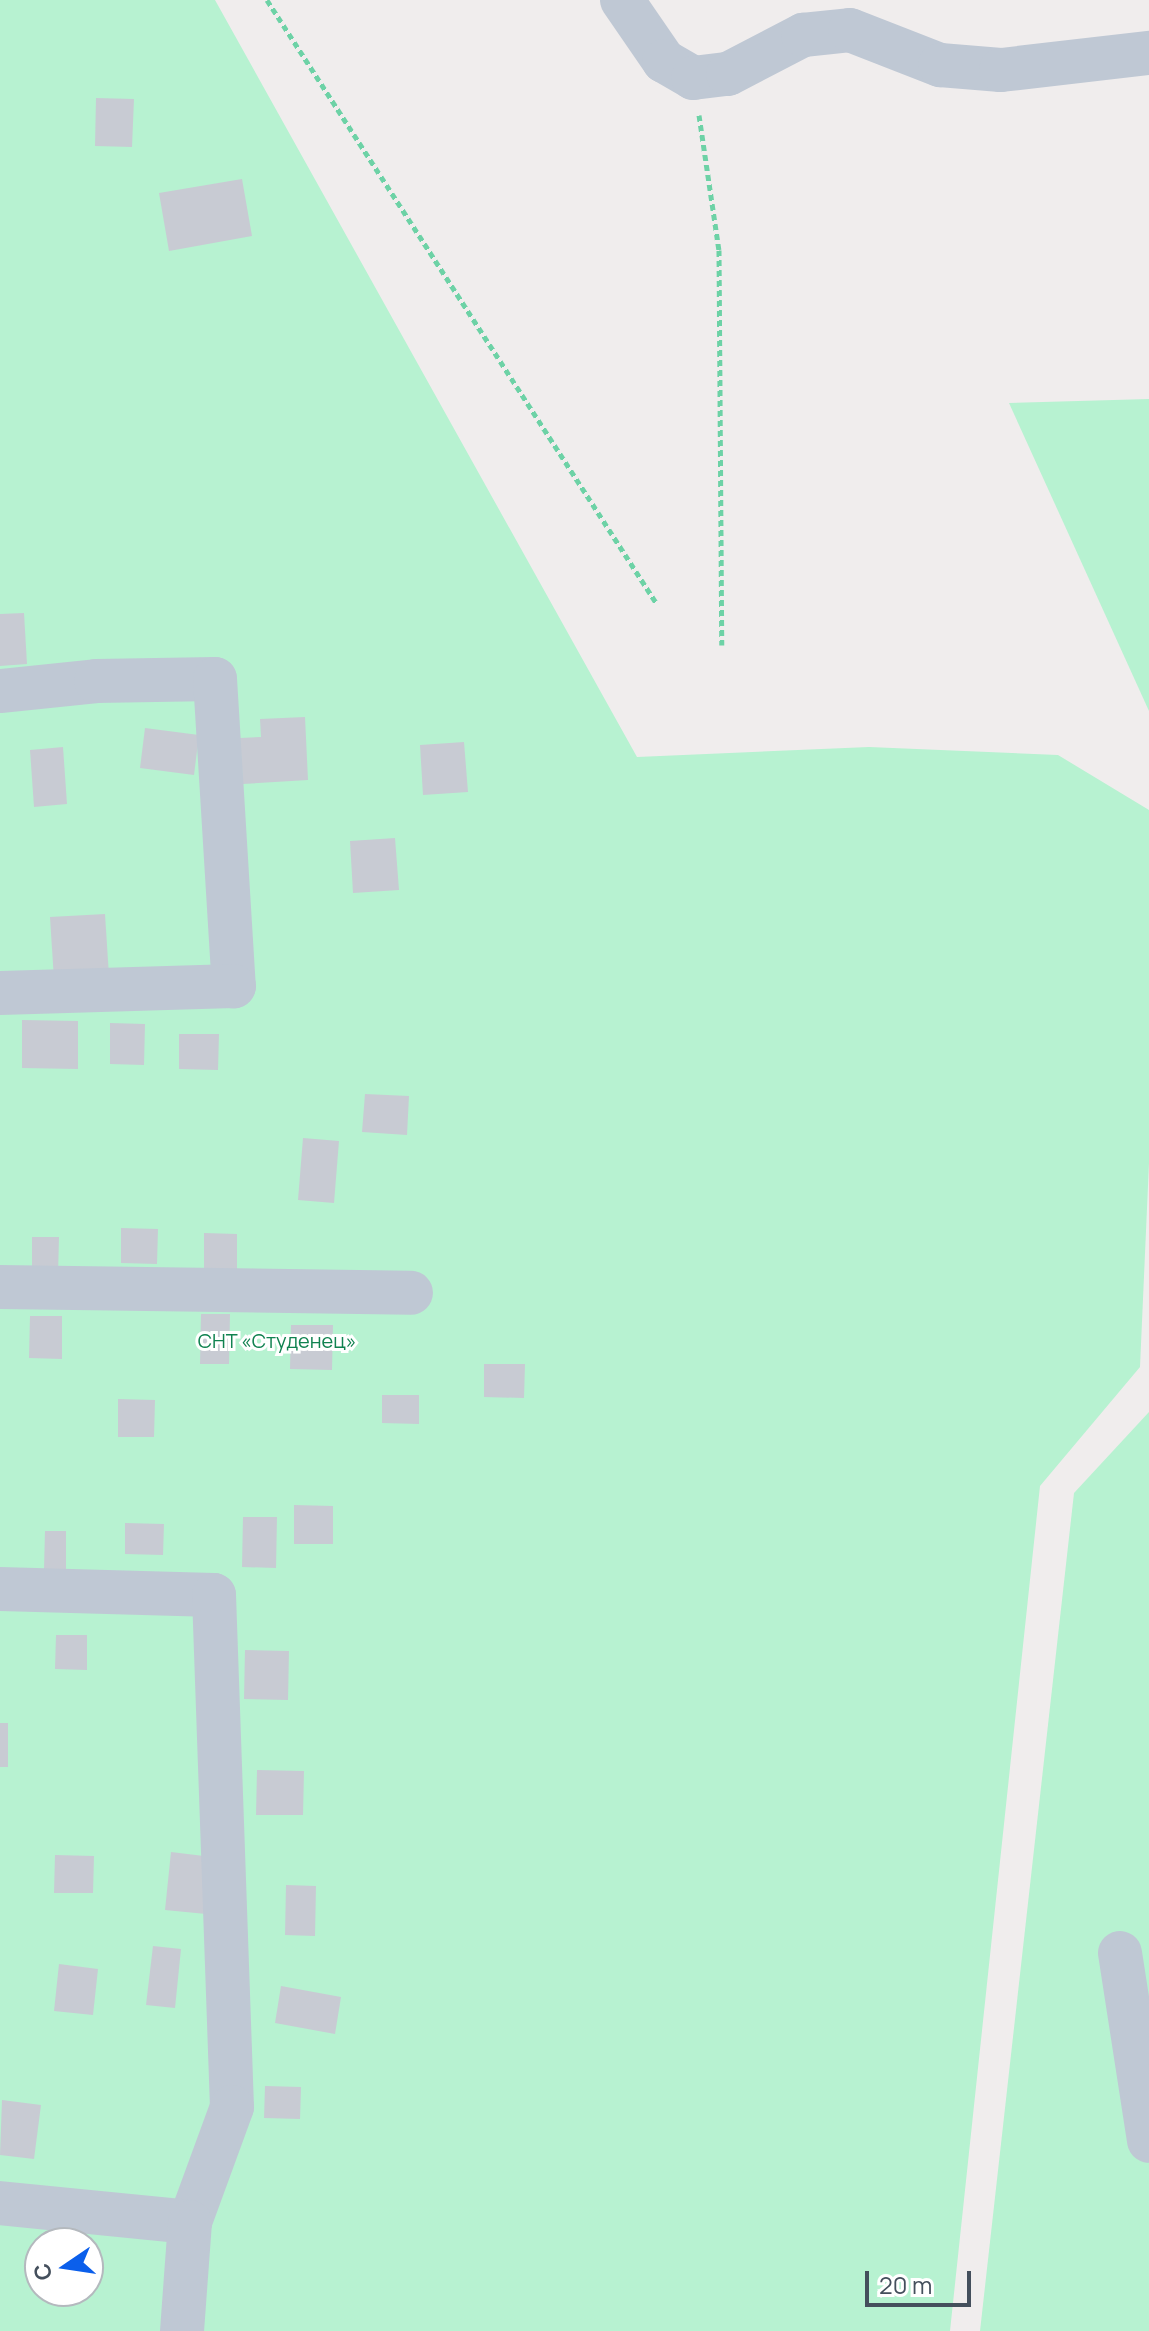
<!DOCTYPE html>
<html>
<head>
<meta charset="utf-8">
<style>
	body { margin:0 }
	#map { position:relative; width:1149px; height:2331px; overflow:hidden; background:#f0eded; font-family:Manrope,sans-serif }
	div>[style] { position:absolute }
	.green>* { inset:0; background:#b7f2d1 }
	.building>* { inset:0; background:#c8cbd3 }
	.path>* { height:5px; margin-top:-2.5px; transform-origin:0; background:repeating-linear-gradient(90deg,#6dd2a6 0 6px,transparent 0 10px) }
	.minor>* { height:44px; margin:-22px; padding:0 22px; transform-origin:22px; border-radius:22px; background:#bfc8d4 }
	span { translate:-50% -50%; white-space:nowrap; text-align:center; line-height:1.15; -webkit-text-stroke:6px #fff; paint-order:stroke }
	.park-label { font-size:20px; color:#108250 }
	.north { position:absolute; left:24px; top:2227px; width:80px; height:80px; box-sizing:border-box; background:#fff; border:2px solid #b4b9be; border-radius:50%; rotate:257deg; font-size:22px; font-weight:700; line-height:32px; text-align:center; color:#444f5c }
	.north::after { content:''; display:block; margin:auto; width:28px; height:36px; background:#0b5feb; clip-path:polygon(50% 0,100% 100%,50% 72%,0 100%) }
	.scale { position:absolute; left:865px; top:2271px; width:106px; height:36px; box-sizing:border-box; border:4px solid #444f5c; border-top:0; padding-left:10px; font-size:24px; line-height:28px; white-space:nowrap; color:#444f5c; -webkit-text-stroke:6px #fff; paint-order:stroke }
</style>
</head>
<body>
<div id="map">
	<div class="green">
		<i style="clip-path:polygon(evenodd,0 0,215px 0,637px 757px,869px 747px,1058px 755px,1149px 810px,1149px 1163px,1140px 1367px,1040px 1486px,950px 2331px,0 2331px,0 0,40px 2243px,88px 2243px,88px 2291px,40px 2291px,40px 2243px)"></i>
		<i style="clip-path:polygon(1149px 399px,1149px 711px,1009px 403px)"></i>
		<i style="clip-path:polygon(1149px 1412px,1149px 2331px,980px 2331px,1074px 1493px)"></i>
	</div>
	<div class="building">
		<i style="clip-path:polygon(96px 98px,134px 99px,132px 147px,95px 146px)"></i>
		<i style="clip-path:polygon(242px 179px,252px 236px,169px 251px,159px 193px)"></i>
		<i style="clip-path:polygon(24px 613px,27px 664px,0 666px,0 614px)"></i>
		<i style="clip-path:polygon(305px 717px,308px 780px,243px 784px,240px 738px,261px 737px,260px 719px)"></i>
		<i style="clip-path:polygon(145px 728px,199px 735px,194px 775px,140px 768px)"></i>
		<i style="clip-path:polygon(464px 742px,468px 792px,423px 795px,420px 745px)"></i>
		<i style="clip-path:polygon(63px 747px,67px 804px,34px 807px,30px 750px)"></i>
		<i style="clip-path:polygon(395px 838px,399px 890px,353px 893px,350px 841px)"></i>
		<i style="clip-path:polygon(105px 914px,109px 976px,54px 980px,50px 917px)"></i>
		<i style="clip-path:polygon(22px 1020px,78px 1021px,78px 1069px,22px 1068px)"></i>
		<i style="clip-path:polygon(110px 1023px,145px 1024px,144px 1065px,110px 1064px)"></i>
		<i style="clip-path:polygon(179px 1034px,219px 1034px,218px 1070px,179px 1069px)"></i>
		<i style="clip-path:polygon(365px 1094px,409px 1096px,407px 1135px,362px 1132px)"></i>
		<i style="clip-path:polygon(303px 1138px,339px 1141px,334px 1203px,298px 1200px)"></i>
		<i style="clip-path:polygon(121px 1228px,158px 1229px,157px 1264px,121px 1263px)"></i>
		<i style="clip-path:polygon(204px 1233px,237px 1234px,237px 1278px,204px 1277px)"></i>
		<i style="clip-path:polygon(32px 1237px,59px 1237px,58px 1275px,32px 1274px)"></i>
		<i style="clip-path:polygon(201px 1314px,230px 1314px,229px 1364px,200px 1364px)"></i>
		<i style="clip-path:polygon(30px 1316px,62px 1316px,62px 1359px,29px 1358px)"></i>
		<i style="clip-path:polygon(291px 1325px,333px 1325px,332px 1370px,290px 1369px)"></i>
		<i style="clip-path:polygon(484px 1364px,525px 1364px,524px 1398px,484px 1397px)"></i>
		<i style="clip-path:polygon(382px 1395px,419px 1395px,419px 1424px,382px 1423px)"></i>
		<i style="clip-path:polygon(118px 1399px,155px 1400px,154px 1437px,118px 1437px)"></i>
		<i style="clip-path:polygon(294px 1505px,333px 1506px,333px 1544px,294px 1544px)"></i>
		<i style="clip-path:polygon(243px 1517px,277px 1517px,276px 1568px,242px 1567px)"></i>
		<i style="clip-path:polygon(125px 1523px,164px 1524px,163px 1555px,125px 1554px)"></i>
		<i style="clip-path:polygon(45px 1531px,66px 1531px,66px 1570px,44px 1569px)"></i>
		<i style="clip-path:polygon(56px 1635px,87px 1635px,87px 1670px,55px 1669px)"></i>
		<i style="clip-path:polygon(245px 1650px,289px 1651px,288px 1700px,244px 1699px)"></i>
		<i style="clip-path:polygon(0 1723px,8px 1723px,8px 1767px,0 1767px)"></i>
		<i style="clip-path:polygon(257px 1770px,304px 1771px,303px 1815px,256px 1815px)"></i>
		<i style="clip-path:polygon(171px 1852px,212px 1857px,206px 1914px,165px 1910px)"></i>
		<i style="clip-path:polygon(55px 1855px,94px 1856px,93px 1893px,54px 1893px)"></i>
		<i style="clip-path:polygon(286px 1885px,316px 1886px,315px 1936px,285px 1935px)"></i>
		<i style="clip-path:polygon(153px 1946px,181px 1949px,175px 2008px,146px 2005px)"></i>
		<i style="clip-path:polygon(59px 1964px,98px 1969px,93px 2015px,54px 2011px)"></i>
		<i style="clip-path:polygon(281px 1986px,341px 1997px,335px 2034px,275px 2023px)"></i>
		<i style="clip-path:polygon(265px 2086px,301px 2087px,300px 2119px,264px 2118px)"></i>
		<i style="clip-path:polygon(2px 2100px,41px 2105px,34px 2159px,0 2155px)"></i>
	</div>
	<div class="path">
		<i style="left:267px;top:0;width:719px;rotate:57.15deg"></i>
		<i style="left:699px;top:115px;width:136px;rotate:81.6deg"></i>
		<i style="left:719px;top:250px;width:395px;rotate:89.6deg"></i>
	</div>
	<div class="minor">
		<i style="left:622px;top:0;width:74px;rotate:55.5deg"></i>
		<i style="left:664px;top:61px;width:34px;rotate:30deg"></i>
		<i style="left:693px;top:78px;width:35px;rotate:-7deg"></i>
		<i style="left:728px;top:74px;width:85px;rotate:-27.5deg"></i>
		<i style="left:803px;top:35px;width:47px;rotate:-6.1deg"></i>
		<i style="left:850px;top:30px;width:97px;rotate:21.3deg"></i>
		<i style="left:940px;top:65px;width:61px;rotate:4.7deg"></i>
		<i style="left:1001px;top:70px;width:149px;rotate:-6.6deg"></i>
		<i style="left:0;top:691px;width:97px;rotate:-5.9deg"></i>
		<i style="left:96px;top:681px;width:119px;rotate:-1deg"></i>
		<i style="left:215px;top:679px;width:308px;rotate:86.5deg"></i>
		<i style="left:234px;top:986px;width:234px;rotate:178.3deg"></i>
		<i style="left:0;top:1287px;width:411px;rotate:0.8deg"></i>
		<i style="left:0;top:1589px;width:214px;rotate:1.6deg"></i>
		<i style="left:214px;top:1595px;width:512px;rotate:87.99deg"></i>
		<i style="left:232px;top:2107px;width:122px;rotate:110.1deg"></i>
		<i style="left:190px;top:2222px;width:191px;rotate:-174.3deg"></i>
		<i style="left:1120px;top:1953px;width:190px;rotate:81.2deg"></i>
		<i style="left:182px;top:2331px;width:109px;rotate:-85.8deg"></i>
	</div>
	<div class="park-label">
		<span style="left:277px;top:1340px">СНТ «Студенец»</span>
	</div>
	<div class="north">С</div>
	<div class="scale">20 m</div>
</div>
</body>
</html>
